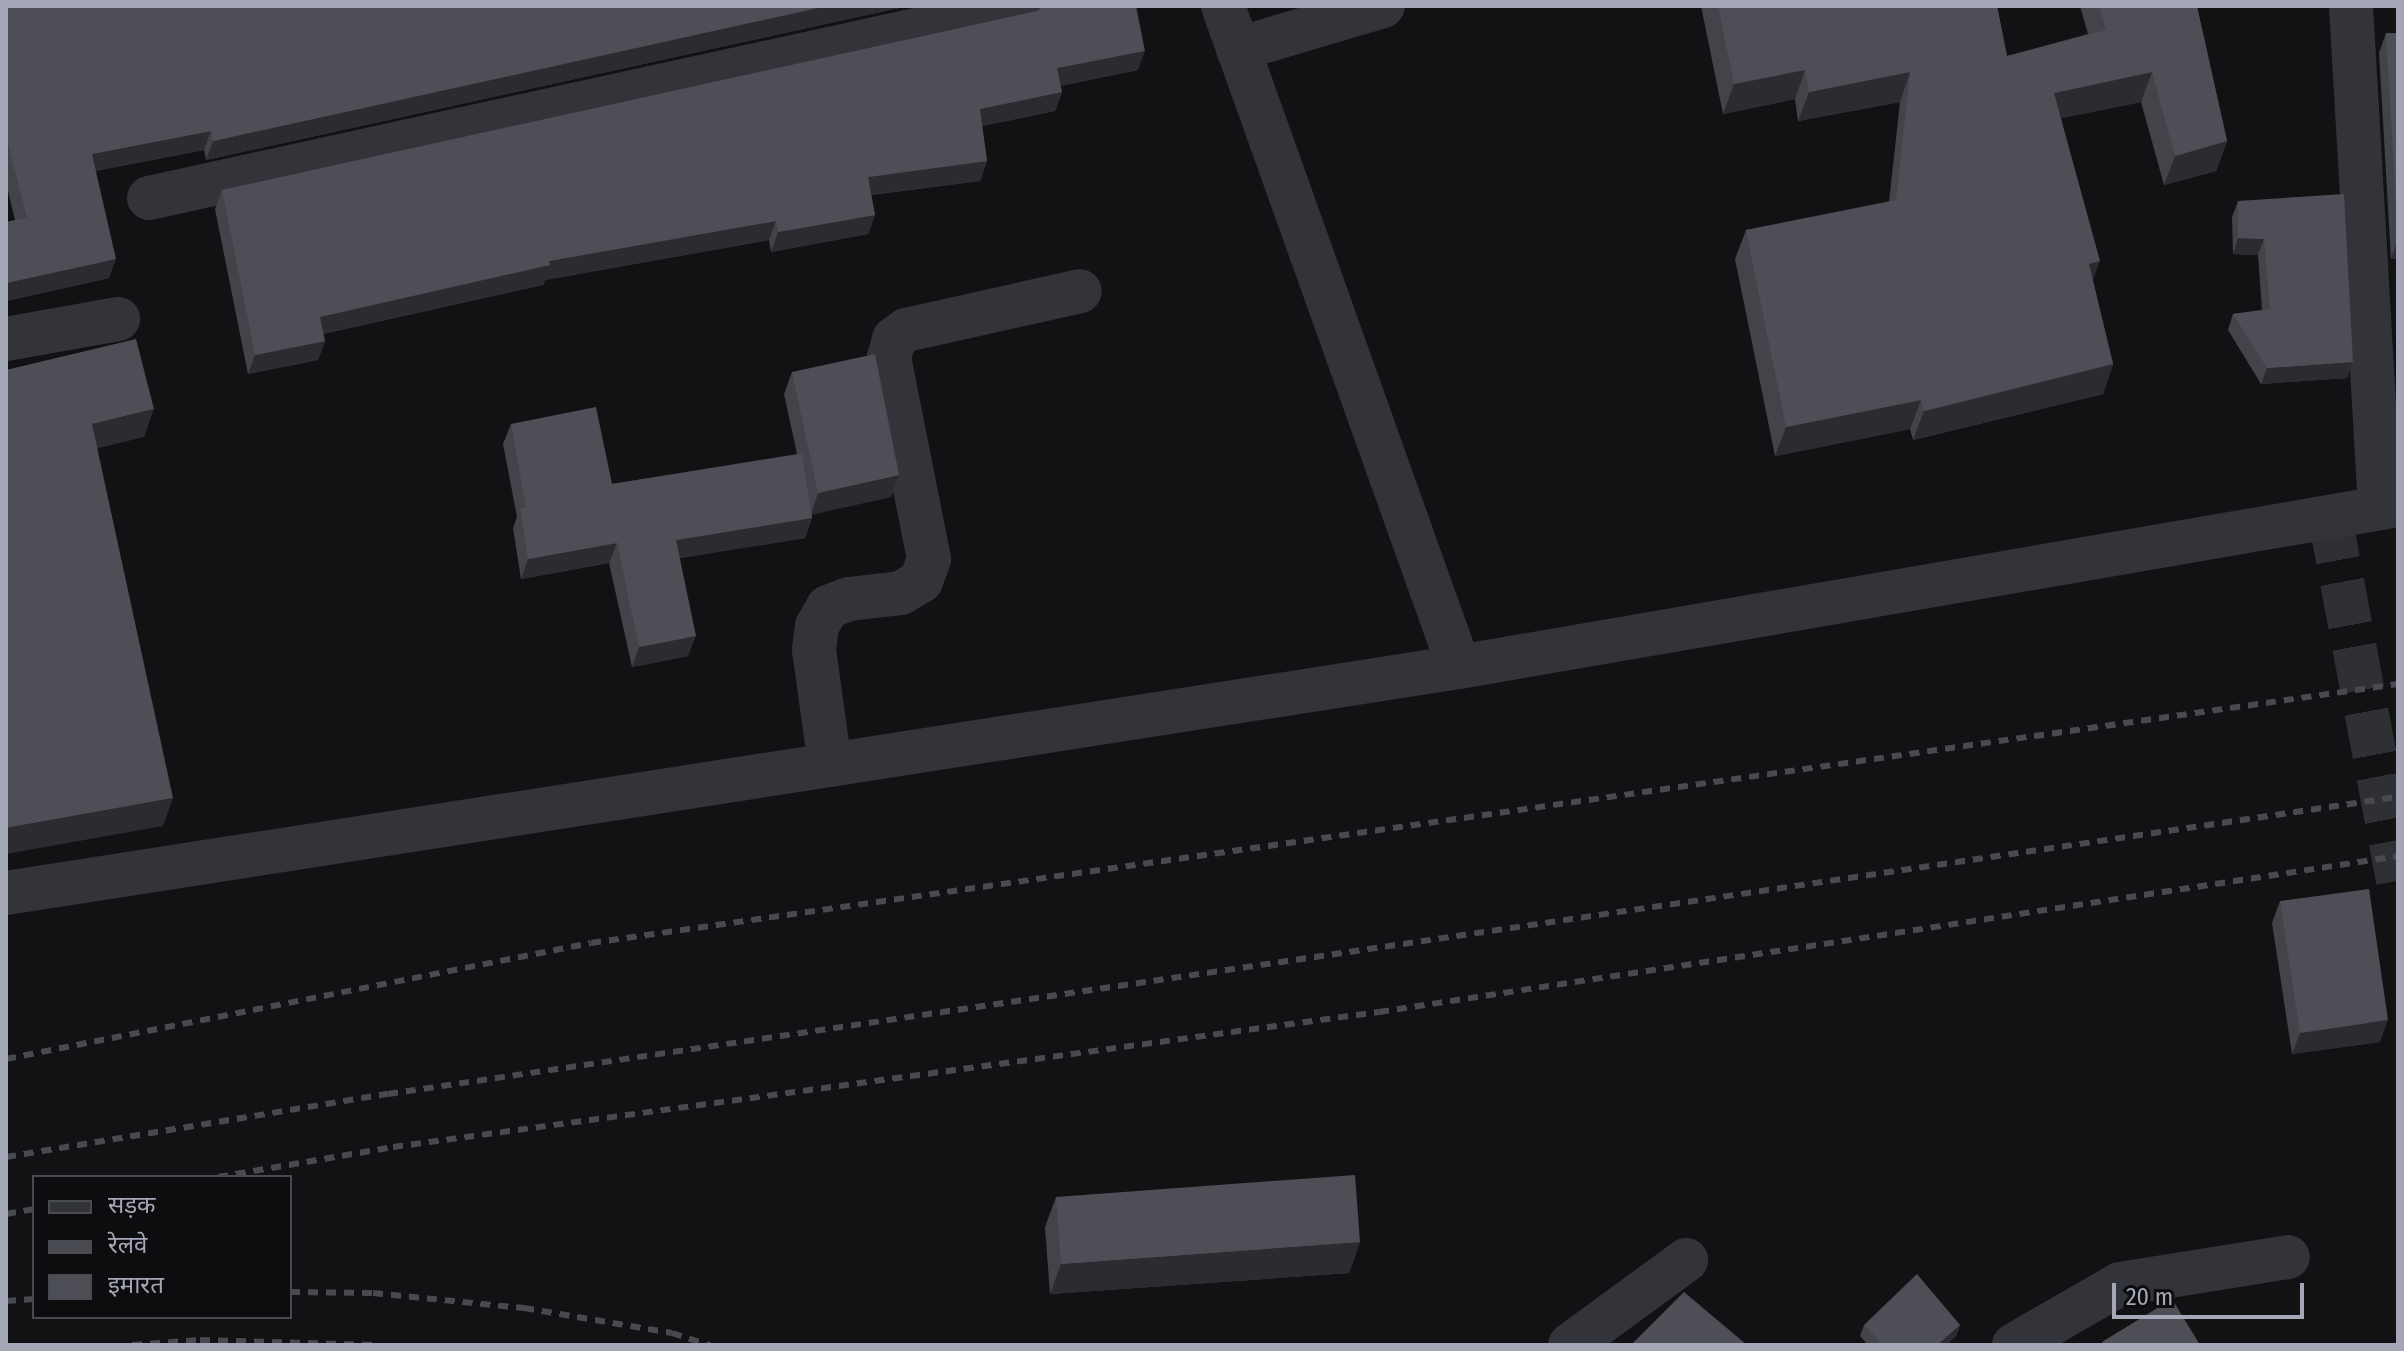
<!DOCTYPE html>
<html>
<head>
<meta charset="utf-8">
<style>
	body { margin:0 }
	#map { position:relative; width:2404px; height:1351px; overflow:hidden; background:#121214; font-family:"Fira Sans Condensed","Noto Sans Devanagari",sans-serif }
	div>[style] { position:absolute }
	.minor-tunnel>* { height:44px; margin-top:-22px; transform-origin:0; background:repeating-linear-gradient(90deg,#2f3034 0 44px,transparent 0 66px) }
	.minor>* { height:44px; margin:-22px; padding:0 22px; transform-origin:22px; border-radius:22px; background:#333439 }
	.rail>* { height:6px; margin-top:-3px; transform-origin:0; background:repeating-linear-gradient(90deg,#484951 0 10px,transparent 0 18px) }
	.wall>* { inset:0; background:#43434a }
	.shaded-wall>* { inset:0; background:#2b2b30 }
	.building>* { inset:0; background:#4e4e56 }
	span { translate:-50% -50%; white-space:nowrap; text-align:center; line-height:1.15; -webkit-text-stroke:8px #0d0d0f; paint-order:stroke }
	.frame { position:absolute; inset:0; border:8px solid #a3a7b6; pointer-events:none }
	.legend { position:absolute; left:32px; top:1175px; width:260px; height:144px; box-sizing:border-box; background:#0d0d0f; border:2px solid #494b52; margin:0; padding:10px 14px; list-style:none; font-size:24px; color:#a3a7b6 }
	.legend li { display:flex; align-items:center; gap:16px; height:40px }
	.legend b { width:40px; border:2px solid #494b52 }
	.scale { position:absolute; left:2112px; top:1283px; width:192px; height:36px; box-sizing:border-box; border:4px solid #a3a7b6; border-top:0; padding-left:10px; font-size:24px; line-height:28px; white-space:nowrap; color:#a3a7b6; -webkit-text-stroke:6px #0d0d0f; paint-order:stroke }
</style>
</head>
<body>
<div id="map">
	<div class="minor-tunnel">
		<i style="left:2330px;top:517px;width:370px;rotate:79.4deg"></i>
	</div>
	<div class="minor">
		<i style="left:1223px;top:6px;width:702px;rotate:70.35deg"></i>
		<i style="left:2351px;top:6px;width:503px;rotate:86.69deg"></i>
		<i style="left:1238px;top:49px;width:151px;rotate:-16.5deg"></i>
		<i style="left:149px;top:198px;width:897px;rotate:-12.36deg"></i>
		<i style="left:6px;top:339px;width:114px;rotate:-10.1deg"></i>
		<i style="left:830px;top:765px;width:116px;rotate:-97.9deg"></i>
		<i style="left:814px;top:650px;width:24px;rotate:-83deg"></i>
		<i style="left:817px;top:626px;width:22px;rotate:-60deg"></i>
		<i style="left:828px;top:607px;width:22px;rotate:-21deg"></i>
		<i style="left:849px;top:599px;width:52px;rotate:-6.6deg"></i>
		<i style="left:901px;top:593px;width:23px;rotate:-31deg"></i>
		<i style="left:921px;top:581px;width:23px;rotate:-70deg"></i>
		<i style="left:929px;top:559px;width:206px;rotate:-101.2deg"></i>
		<i style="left:889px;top:357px;width:19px;rotate:-74deg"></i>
		<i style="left:894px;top:339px;width:15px;rotate:-37deg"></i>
		<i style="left:906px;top:330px;width:178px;rotate:-12.6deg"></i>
		<i style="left:6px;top:893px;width:1470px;rotate:-8.84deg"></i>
		<i style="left:1459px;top:667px;width:953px;rotate:-9.79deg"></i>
		<i style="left:1570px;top:1345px;width:144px;rotate:-36.2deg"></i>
		<i style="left:2014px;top:1345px;width:122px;rotate:-29.9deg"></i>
		<i style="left:2120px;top:1284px;width:170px;rotate:-9.1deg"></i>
	</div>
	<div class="rail">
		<i style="left:6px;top:1059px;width:596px;rotate:-11.22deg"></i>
		<i style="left:591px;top:943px;width:1825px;rotate:-8.16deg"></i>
		<i style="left:6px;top:1157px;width:387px;rotate:-9.4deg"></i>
		<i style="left:388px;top:1094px;width:2032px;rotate:-8.41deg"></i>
		<i style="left:218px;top:1177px;width:178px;rotate:-9.7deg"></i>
		<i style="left:393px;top:1147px;width:995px;rotate:-7.8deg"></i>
		<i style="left:1379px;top:1012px;width:1031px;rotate:-8.7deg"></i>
		<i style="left:6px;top:1214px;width:28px;rotate:-10deg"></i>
		<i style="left:290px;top:1292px;width:83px;rotate:0.7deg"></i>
		<i style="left:373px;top:1293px;width:152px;rotate:5.7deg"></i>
		<i style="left:524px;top:1308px;width:150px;rotate:9.6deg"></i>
		<i style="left:672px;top:1333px;width:40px;rotate:18deg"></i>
		<i style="left:6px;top:1301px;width:28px;rotate:-4deg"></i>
		<i style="left:132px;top:1345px;width:68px;rotate:-4.2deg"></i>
		<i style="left:200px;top:1340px;width:175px;rotate:1.6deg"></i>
	</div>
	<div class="wall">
		<i style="clip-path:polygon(6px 6px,908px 6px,206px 160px,204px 150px,95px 171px,109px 278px,6px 301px,6px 222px,15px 220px,6px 183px)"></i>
		<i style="clip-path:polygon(1701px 6px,1997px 6px,2007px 56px,2088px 34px,2080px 6px,2308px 6px,2308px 7px,2197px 7px,2227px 141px,2216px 171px,2164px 185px,2141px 102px,2061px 118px,2093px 281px,2113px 364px,2103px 394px,1913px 440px,1910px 429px,1775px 456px,1735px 259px,1746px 230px,1889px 202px,1900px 102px,1798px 121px,1795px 99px,1723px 114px)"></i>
		<i style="clip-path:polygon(1037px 11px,1138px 70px,1060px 86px,1062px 92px,1055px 111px,982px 126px,987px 161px,980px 181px,871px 195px,875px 215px,868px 234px,771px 252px,769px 240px,545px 280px,543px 285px,323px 334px,325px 341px,318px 360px,248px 374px,215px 209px,222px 190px)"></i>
		<i style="clip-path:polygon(2386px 33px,2398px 33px,2398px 259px,2391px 259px,2379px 53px)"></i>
		<i style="clip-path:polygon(2238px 201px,2353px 362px,2347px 378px,2261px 384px,2228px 330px,2233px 314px,2262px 310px,2258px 255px,2233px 254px,2232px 217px)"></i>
		<i style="clip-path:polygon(792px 372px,899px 475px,891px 497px,812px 514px,812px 518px,805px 538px,680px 558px,688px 656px,632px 667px,609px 563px,521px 579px,513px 528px,517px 517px,503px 444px,511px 424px,612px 484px,797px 454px,784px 394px)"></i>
		<i style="clip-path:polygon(2280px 901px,2380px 1042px,2292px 1054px,2272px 923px)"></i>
		<i style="clip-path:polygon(1056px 1197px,1360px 1242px,1349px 1273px,1050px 1294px,1045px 1227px)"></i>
		<i style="clip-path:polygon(1864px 1325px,1960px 1325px,1956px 1336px,1946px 1345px,1868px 1345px,1860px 1336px)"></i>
	</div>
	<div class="shaded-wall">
		<i style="clip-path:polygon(827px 6px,908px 6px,206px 160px,213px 141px)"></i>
		<i style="clip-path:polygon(2180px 6px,2308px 6px,2308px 7px,2179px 7px)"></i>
		<i style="clip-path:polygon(1145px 51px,1138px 70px,1050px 88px,1057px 68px)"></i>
		<i style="clip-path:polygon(1805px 70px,1795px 99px,1723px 114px,1734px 84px)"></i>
		<i style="clip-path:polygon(1910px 72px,1900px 102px,1798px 121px,1809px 92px)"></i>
		<i style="clip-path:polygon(2152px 72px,2141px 102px,2044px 122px,2054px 93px)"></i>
		<i style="clip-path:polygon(1062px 92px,1055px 111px,973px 128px,980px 109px)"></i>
		<i style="clip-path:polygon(211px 131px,204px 150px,84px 173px,92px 154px)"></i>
		<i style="clip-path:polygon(2227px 141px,2216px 171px,2164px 185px,2175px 156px)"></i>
		<i style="clip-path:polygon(987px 161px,980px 181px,861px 196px,868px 177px)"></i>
		<i style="clip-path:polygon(875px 215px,868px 234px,771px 252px,778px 232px)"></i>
		<i style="clip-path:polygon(776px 221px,769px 240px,545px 280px,543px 285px,313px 336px,320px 317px,549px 261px)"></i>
		<i style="clip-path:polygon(2238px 238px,2264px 239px,2258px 255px,2233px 254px)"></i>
		<i style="clip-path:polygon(2398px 239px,2398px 259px,2391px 259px)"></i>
		<i style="clip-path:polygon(116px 259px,109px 278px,6px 301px,6px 283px)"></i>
		<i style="clip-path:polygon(2100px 261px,2089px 291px,2089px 264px)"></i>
		<i style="clip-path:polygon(325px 341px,318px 360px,248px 374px,255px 355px)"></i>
		<i style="clip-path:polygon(2353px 362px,2347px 378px,2261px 384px,2267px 368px)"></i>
		<i style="clip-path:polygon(2113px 364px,2103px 394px,1913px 440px,1924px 411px)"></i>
		<i style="clip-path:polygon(1921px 400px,1910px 429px,1775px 456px,1786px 427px)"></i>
		<i style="clip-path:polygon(154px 409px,144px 437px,82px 452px,92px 424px)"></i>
		<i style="clip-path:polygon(899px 475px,891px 497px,811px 515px,818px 493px)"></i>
		<i style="clip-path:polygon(812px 518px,805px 538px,668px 560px,676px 540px)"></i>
		<i style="clip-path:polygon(617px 543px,609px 563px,521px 579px,528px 559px)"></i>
		<i style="clip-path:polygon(696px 636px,688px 656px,632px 667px,639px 647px)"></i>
		<i style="clip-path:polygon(173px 798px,163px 826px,6px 854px,6px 828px)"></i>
		<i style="clip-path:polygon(2388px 1020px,2380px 1042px,2292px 1054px,2300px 1033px)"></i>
		<i style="clip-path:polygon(1360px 1242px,1349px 1273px,1050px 1294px,1061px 1264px)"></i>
		<i style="clip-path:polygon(1960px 1325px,1956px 1336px,1946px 1345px,1937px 1345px)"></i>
	</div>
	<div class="building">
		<i style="clip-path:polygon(6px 6px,827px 6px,213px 141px,211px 131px,92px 154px,116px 259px,6px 283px,6px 222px,27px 218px,6px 136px)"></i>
		<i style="clip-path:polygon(1043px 6px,1136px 6px,1145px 51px,1057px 68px,1062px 92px,980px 109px,987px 161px,868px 177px,875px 215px,778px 232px,776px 221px,549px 261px,550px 265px,320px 317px,325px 341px,255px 355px,222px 190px,1037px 11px)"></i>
		<i style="clip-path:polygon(1718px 6px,1997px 6px,2007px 56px,2106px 30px,2099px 6px,2197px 6px,2227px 141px,2175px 156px,2152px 72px,2054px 93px,2100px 261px,2089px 264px,2113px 364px,1924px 411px,1921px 400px,1786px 427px,1746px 230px,1896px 200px,1910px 72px,1809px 92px,1805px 70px,1734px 84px)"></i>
		<i style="clip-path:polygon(2386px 33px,2398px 33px,2398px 239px)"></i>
		<i style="clip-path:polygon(2344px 194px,2353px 362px,2267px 368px,2233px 314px,2270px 309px,2264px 239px,2238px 238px,2238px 201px)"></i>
		<i style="clip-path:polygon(136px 339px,154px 409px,92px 424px,173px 798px,6px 828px,6px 370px)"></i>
		<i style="clip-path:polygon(875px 354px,899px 475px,818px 493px,792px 372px)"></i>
		<i style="clip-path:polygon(596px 407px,612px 484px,802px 454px,812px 518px,676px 540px,696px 636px,639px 647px,617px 543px,528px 559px,520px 508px,526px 507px,511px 424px)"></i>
		<i style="clip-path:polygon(2369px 889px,2388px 1020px,2300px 1033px,2280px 901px)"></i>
		<i style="clip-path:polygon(1355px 1175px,1360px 1242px,1061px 1264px,1056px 1197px)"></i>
		<i style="clip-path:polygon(1917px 1274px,1960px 1325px,1937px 1345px,1884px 1345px,1864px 1325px)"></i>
		<i style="clip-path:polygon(1684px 1292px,1747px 1345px,1631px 1345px)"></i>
		<i style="clip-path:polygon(2172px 1299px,2200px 1345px,2104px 1345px,2102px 1342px)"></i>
	</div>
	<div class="frame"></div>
	<ul class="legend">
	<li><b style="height:10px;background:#333439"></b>सड़क</li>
	<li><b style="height:10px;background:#484951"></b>रेलवे</li>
	<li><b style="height:22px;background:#4e4e56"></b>इमारत</li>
	</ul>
	<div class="scale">20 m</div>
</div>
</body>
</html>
